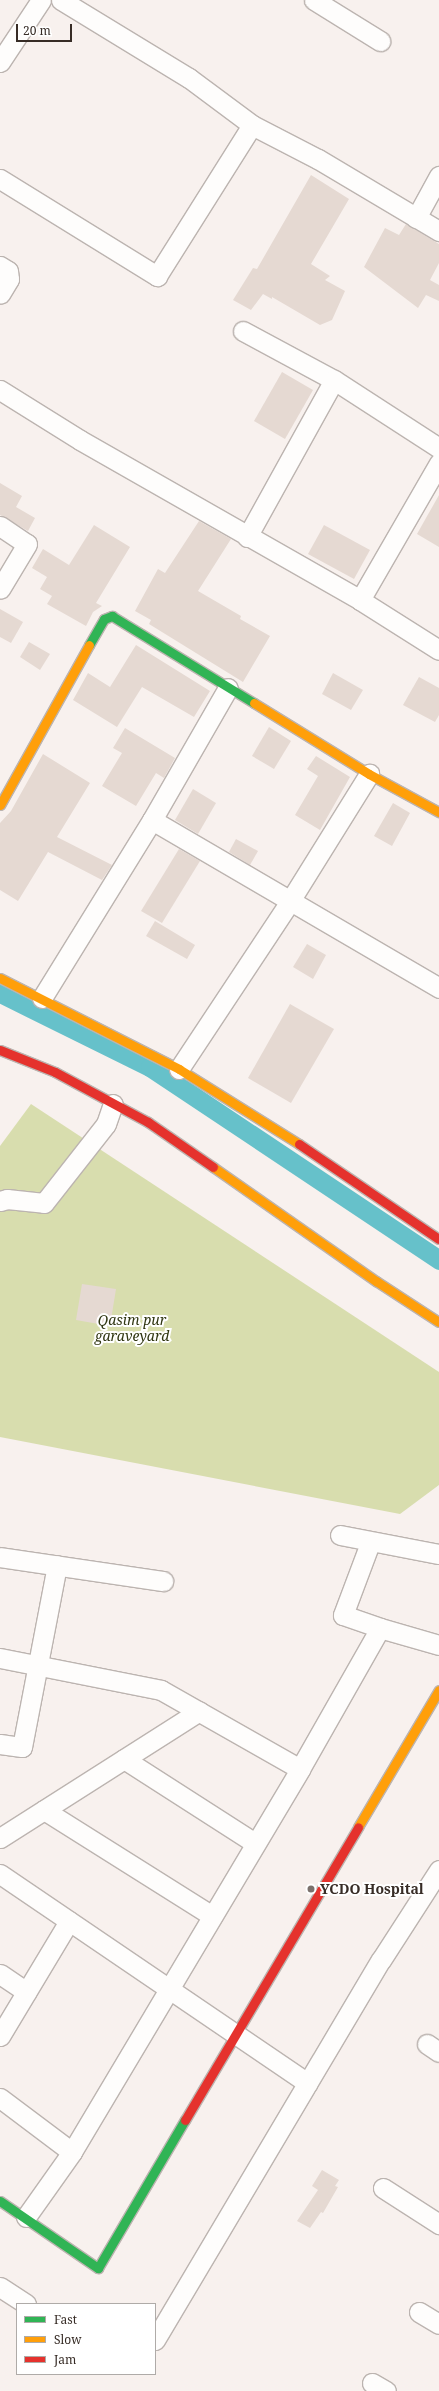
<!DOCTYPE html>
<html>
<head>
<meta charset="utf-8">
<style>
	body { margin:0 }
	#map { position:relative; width:439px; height:2391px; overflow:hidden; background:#f8f1ee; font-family:"Noto Serif",serif }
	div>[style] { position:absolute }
	.green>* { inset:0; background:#d8ddae }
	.canal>* { height:19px; margin:-9.5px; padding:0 9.5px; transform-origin:9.5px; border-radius:9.5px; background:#66c1ca }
	.building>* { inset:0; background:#e5d9d2 }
	.roads { filter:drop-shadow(1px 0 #bcb4b0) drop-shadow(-1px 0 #bcb4b0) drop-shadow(0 1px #bcb4b0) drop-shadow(0 -1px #bcb4b0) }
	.street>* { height:19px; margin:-9.5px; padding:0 9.5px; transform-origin:9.5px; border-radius:9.5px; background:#fefdfc }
	.fast>* { height:9px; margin:-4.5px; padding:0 4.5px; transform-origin:4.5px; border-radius:4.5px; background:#30b455 }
	.slow>* { height:9px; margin:-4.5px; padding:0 4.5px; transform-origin:4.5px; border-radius:4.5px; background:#ff9f0a }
	.jam>* { height:9px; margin:-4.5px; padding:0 4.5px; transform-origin:4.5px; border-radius:4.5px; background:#e5322d }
	.dots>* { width:11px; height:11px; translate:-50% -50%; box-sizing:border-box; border:2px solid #fff; border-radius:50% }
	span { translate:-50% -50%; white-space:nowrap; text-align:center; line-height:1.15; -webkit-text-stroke:4px #fff; paint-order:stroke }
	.park-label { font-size:14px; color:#303612; font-style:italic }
	.poi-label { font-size:14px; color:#372c26; font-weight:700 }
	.left { translate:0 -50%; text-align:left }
	.legend { position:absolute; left:16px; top:2303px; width:140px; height:72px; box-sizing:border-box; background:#fff; border:1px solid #afaba8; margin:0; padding:5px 7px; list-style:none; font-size:12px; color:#372c26 }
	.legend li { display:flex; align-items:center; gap:8px; height:20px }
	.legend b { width:20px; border:1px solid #afaba8 }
	.scale { position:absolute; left:16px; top:24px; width:56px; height:18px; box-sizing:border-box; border:2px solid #372c26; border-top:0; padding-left:5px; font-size:12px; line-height:14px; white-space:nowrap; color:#372c26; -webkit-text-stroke:3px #fff; paint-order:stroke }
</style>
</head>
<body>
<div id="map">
	<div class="green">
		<i style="clip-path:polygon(31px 1104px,439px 1372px,439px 1485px,400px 1514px,0 1437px,0 1146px)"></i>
	</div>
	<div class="canal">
		<i style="left:0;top:993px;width:167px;rotate:26.3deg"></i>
		<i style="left:150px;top:1067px;width:348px;rotate:33.7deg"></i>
	</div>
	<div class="building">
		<i style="clip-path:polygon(311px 175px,349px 199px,311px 264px,330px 276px,325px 280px,345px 291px,332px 320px,320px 325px,272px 297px,272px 299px,263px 294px,251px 310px,233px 300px,253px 268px,257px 269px)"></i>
		<i style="clip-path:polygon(406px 224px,439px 244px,439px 263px,430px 280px,439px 285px,439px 301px,426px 295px,418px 308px,364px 267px,385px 228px,399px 235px)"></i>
		<i style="clip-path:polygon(282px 372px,313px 390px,285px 439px,254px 421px)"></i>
		<i style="clip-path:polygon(0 483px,22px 496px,16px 507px,35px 518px,28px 531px,0 515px)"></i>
		<i style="clip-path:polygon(439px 495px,439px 547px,417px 534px)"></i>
		<i style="clip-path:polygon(199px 521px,231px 539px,198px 591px,241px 616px,240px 619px,270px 636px,243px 682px,149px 624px,151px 620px,135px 611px,158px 569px,165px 573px)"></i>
		<i style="clip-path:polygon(94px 525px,130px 547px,96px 603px,102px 606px,93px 612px,86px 626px,47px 604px,52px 596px,40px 589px,47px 577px,32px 568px,43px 549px,69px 565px)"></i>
		<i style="clip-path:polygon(324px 525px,370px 550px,354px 579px,308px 554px)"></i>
		<i style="clip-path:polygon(0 609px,23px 622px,11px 643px,0 637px)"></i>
		<i style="clip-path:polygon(29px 642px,50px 654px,40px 670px,20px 657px)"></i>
		<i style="clip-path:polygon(136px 645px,210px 691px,194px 717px,142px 687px,117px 727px,73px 700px,88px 673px,110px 687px)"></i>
		<i style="clip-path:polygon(333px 673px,363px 690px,351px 710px,322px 694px)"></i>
		<i style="clip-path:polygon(419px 677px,439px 688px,439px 715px,435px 722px,403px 705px)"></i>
		<i style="clip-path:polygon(269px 727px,291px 741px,274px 769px,252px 756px)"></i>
		<i style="clip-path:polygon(125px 728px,175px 758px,164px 778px,156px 773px,136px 806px,102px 786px,122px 753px,113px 748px)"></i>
		<i style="clip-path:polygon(43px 754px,90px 783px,57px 837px,112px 865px,102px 880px,48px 852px,18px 901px,0 890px,0 823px,11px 811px)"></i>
		<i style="clip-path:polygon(316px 756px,350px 777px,320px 830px,295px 815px,318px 776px,307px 769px)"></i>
		<i style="clip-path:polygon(193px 789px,216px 803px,198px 834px,175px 820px)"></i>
		<i style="clip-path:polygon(393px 803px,410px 813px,392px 846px,374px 836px)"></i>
		<i style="clip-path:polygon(236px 839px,258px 851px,250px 865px,229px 852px)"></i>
		<i style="clip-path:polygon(179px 849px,200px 861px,162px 923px,141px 911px)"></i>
		<i style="clip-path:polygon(155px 921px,195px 945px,187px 959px,146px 936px)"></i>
		<i style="clip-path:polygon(307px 944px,326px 955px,313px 979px,293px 967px)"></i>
		<i style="clip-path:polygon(290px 1004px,334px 1029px,291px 1103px,248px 1078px)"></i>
		<i style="clip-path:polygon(82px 1284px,116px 1289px,110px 1326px,76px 1320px)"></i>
		<i style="clip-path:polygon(322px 2170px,339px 2180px,335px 2186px,338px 2187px,323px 2213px,321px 2212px,310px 2228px,297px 2221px,318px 2190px,312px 2186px)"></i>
	</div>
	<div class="roads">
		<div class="street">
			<i style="left:61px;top:0;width:150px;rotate:31.4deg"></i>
			<i style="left:189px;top:78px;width:79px;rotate:36.7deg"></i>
			<i style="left:252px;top:125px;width:74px;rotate:27.3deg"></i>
			<i style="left:318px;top:159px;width:141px;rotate:30.8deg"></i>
			<i style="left:314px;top:0;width:78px;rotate:31.8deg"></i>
			<i style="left:0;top:62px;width:74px;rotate:-56.5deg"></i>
			<i style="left:0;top:179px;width:185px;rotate:31.7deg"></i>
			<i style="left:157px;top:276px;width:178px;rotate:-57.8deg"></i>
			<i style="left:416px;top:218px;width:48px;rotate:-61.3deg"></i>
			<i style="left:0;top:266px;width:9px;rotate:32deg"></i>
			<i style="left:8px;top:271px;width:8px;rotate:83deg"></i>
			<i style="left:9px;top:279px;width:17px;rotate:121deg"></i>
			<i style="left:243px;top:331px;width:103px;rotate:28.3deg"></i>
			<i style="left:334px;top:380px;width:125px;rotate:32.9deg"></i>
			<i style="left:0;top:390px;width:94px;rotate:32deg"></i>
			<i style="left:80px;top:440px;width:322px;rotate:29.7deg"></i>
			<i style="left:360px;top:600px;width:93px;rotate:32.3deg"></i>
			<i style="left:0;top:526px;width:32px;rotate:34deg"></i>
			<i style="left:27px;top:544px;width:52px;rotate:121deg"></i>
			<i style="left:247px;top:537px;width:179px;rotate:-61deg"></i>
			<i style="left:360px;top:600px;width:158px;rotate:-60deg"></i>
			<i style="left:152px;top:820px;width:333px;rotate:30.3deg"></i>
			<i style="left:42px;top:998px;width:209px;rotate:-58.3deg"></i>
			<i style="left:152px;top:820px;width:152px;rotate:-60.1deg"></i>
			<i style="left:179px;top:1069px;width:201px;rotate:-56.5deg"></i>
			<i style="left:290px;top:901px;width:150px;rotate:-58.1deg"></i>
			<i style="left:0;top:1201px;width:7px;rotate:-16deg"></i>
			<i style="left:7px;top:1199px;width:37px;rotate:6deg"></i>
			<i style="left:44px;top:1203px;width:100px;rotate:-51.9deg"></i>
			<i style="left:106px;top:1124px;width:21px;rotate:-71deg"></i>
			<i style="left:340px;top:1535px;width:101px;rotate:10.9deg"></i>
			<i style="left:370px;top:1543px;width:77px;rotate:110.6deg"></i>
			<i style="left:343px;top:1615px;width:39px;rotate:19deg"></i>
			<i style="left:0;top:1557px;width:165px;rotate:8.4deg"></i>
			<i style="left:0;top:1658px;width:164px;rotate:11.2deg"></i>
			<i style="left:161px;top:1690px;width:160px;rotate:29.6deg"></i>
			<i style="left:0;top:1744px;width:22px;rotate:8deg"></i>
			<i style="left:22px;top:1747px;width:185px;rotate:-79.1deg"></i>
			<i style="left:124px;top:1759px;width:156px;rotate:32.7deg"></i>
			<i style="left:44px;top:1810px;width:199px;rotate:32.2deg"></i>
			<i style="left:0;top:1838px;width:236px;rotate:-32.5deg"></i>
			<i style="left:0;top:1874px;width:372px;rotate:34.2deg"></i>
			<i style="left:0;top:1974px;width:32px;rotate:34deg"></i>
			<i style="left:0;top:2036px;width:134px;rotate:-59deg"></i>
			<i style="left:427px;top:2044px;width:14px;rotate:34deg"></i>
			<i style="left:0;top:2098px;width:90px;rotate:36.9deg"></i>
			<i style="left:383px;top:2188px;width:67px;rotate:32.7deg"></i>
			<i style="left:26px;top:2217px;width:80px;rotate:-54.7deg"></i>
			<i style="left:72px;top:2152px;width:446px;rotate:-59.2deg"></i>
			<i style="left:300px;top:1769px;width:162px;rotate:-60.4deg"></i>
			<i style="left:380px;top:1628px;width:61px;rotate:16.1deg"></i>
			<i style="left:0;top:2287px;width:31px;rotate:33deg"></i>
			<i style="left:419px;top:2312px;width:23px;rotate:31deg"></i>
			<i style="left:155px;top:2340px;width:442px;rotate:-59.3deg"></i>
			<i style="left:381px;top:1960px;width:107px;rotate:-57.2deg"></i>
			<i style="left:372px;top:2383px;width:16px;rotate:30deg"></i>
		</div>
		<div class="fast">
			<i style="left:89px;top:645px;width:30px;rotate:-60deg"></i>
			<i style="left:104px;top:619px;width:9px;rotate:-21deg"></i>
			<i style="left:112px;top:616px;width:167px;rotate:31.5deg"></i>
			<i style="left:0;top:2201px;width:119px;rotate:34.4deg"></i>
			<i style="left:98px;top:2268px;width:172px;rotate:-59.6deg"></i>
		</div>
		<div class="slow">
			<i style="left:254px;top:703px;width:135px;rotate:31.7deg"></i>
			<i style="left:369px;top:774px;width:80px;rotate:28.5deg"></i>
			<i style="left:0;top:805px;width:183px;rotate:-60.9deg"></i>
			<i style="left:0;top:978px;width:201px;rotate:26.9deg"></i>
			<i style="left:179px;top:1069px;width:142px;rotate:32deg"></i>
			<i style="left:213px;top:1167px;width:199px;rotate:35deg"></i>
			<i style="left:376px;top:1281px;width:75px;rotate:33.1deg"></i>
			<i style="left:358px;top:1827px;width:159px;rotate:-59.4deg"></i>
		</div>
		<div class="jam">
			<i style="left:0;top:1050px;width:59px;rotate:21.8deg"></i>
			<i style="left:55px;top:1072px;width:106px;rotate:28.3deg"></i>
			<i style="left:148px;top:1122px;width:79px;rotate:34.7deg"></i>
			<i style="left:299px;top:1144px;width:169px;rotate:34.2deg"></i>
			<i style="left:185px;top:2120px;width:340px;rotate:-59.4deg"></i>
		</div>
	</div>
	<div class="dots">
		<i style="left:311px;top:1889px;background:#7b716c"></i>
	</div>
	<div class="park-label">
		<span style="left:132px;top:1328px">Qasim pur<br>garaveyard</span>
	</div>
	<div class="poi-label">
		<span class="left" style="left:320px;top:1889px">YCDO Hospital</span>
	</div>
	<ul class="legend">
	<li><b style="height:5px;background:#30b455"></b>Fast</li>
	<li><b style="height:5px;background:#ff9f0a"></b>Slow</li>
	<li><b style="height:5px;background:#e5322d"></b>Jam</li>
	</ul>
	<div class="scale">20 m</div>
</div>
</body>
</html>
